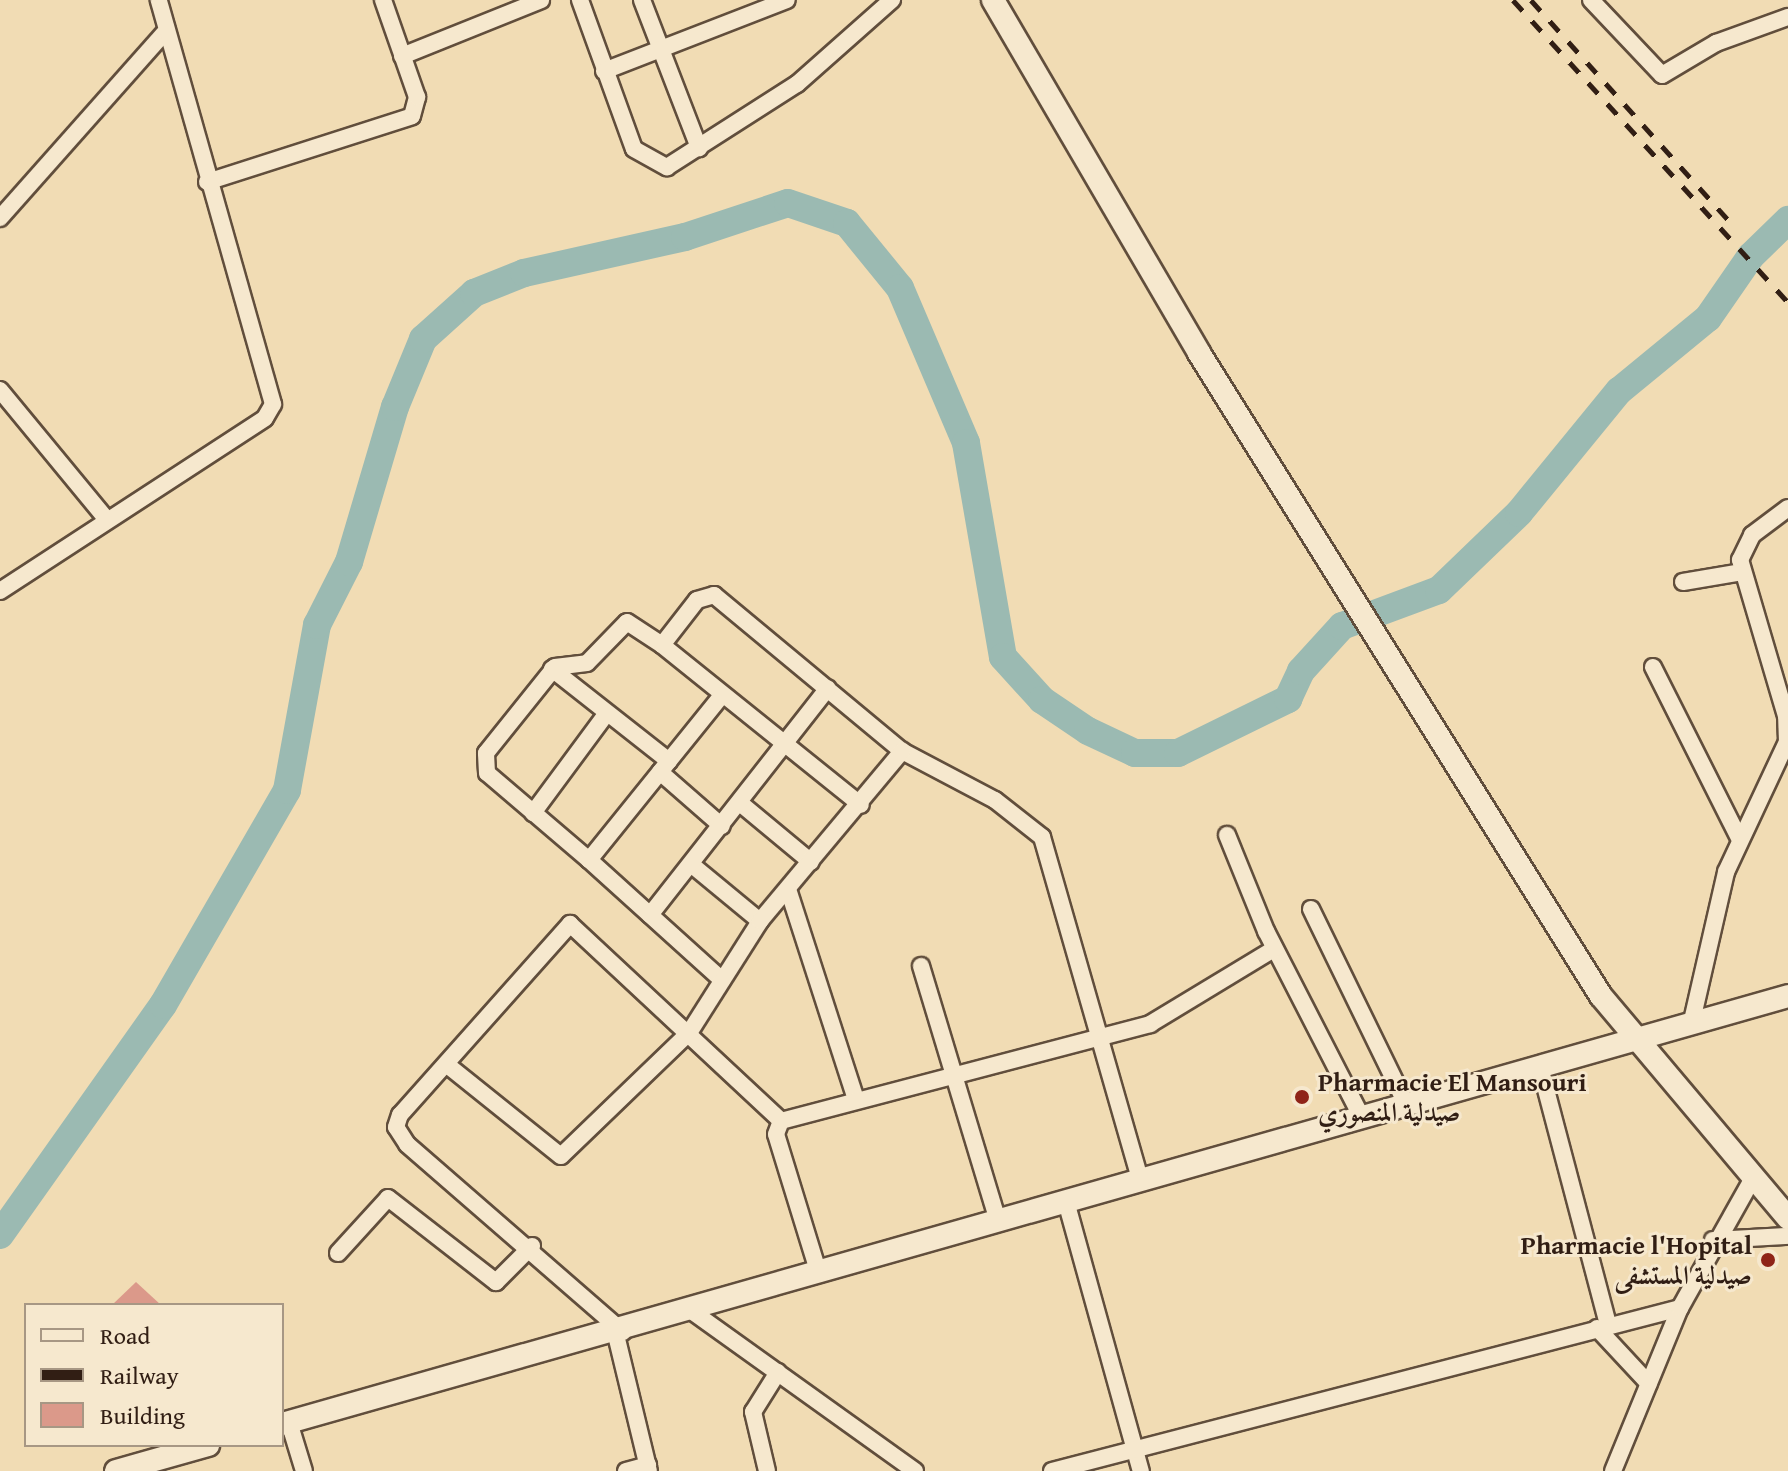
<!DOCTYPE html>
<html>
<head>
<meta charset="utf-8">
<style>
	body { margin:0 }
	#map { position:relative; width:1788px; height:1471px; overflow:hidden; background:#f1dcb4; font-family:"Gentium Book Plus",Amiri,serif }
	div>[style] { position:absolute }
	.river>* { height:28px; margin:-14px; padding:0 14px; transform-origin:14px; border-radius:14px; background:#9bbab2 }
	.building>* { inset:0; background:#db998a }
	.roads { filter:drop-shadow(2px 0 #614e3c) drop-shadow(-2px 0 #614e3c) drop-shadow(0 2px #614e3c) drop-shadow(0 -2px #614e3c) }
	.street>* { height:16px; margin:-8px; padding:0 8px; transform-origin:8px; border-radius:8px; background:#f6e8ce }
	.secondary>* { height:22px; margin:-11px; padding:0 11px; transform-origin:11px; border-radius:11px; background:#f6e8ce }
	.rail>* { height:5px; margin-top:-2.5px; transform-origin:0; background:repeating-linear-gradient(90deg,#311e14 0 14px,transparent 0 28px) }
	.dots>* { width:22px; height:22px; translate:-50% -50%; box-sizing:border-box; border:4px solid #f6e8ce; border-radius:50% }
	span { translate:-50% -50%; white-space:nowrap; text-align:center; line-height:1.15; -webkit-text-stroke:6px #f6e8ce; paint-order:stroke }
	.poi-label { font-size:26px; color:#311e14; font-weight:700 }
	.left { translate:0 -50%; text-align:left }
	.right { translate:-100% -50%; text-align:right }
	.legend { position:absolute; left:24px; top:1303px; width:260px; height:144px; box-sizing:border-box; background:#f6e8ce; border:2px solid #a79784; margin:0; padding:10px 14px; list-style:none; font-size:24px; color:#311e14 }
	.legend li { display:flex; align-items:center; gap:16px; height:40px }
	.legend b { width:40px; border:2px solid #a79784 }
</style>
</head>
<body>
<div id="map">
	<div class="river">
		<i style="left:0;top:1235px;width:282px;rotate:-54.7deg"></i>
		<i style="left:163px;top:1005px;width:248px;rotate:-60deg"></i>
		<i style="left:287px;top:790px;width:168px;rotate:-79.7deg"></i>
		<i style="left:317px;top:625px;width:71px;rotate:-63.1deg"></i>
		<i style="left:349px;top:562px;width:162px;rotate:-73.5deg"></i>
		<i style="left:395px;top:407px;width:74px;rotate:-67.6deg"></i>
		<i style="left:423px;top:339px;width:69px;rotate:-42deg"></i>
		<i style="left:474px;top:293px;width:54px;rotate:-21.8deg"></i>
		<i style="left:524px;top:273px;width:165px;rotate:-12.6deg"></i>
		<i style="left:685px;top:237px;width:108px;rotate:-18.3deg"></i>
		<i style="left:788px;top:203px;width:62px;rotate:18.7deg"></i>
		<i style="left:847px;top:223px;width:84px;rotate:50.8deg"></i>
		<i style="left:900px;top:288px;width:168px;rotate:66.9deg"></i>
		<i style="left:966px;top:443px;width:217px;rotate:80.2deg"></i>
		<i style="left:1003px;top:657px;width:58px;rotate:47.8deg"></i>
		<i style="left:1042px;top:700px;width:55px;rotate:34deg"></i>
		<i style="left:1088px;top:731px;width:52px;rotate:25.1deg"></i>
		<i style="left:1135px;top:753px;width:43px"></i>
		<i style="left:1178px;top:753px;width:123px;rotate:-26.1deg"></i>
		<i style="left:1288px;top:699px;width:31px;rotate:-65deg"></i>
		<i style="left:1301px;top:671px;width:61px;rotate:-47.7deg"></i>
		<i style="left:1342px;top:626px;width:103px;rotate:-20.4deg"></i>
		<i style="left:1439px;top:590px;width:111px;rotate:-43.9deg"></i>
		<i style="left:1519px;top:513px;width:158px;rotate:-50.7deg"></i>
		<i style="left:1619px;top:391px;width:115px;rotate:-39.4deg"></i>
		<i style="left:1708px;top:318px;width:75px;rotate:-55.3deg"></i>
		<i style="left:1751px;top:256px;width:52px;rotate:-44.2deg"></i>
	</div>
	<div class="building">
		<i style="clip-path:polygon(136px 1282px,161px 1305px,112px 1305px)"></i>
	</div>
	<div class="roads">
		<div class="street">
			<i style="left:580px;top:0;width:158px;rotate:70.1deg"></i>
			<i style="left:634px;top:149px;width:38px;rotate:29deg"></i>
			<i style="left:667px;top:167px;width:154px;rotate:-32.6deg"></i>
			<i style="left:797px;top:84px;width:127px;rotate:-41.5deg"></i>
			<i style="left:642px;top:0;width:159px;rotate:68.9deg"></i>
			<i style="left:1591px;top:0;width:103px;rotate:46.6deg"></i>
			<i style="left:1662px;top:75px;width:63px;rotate:-30.7deg"></i>
			<i style="left:1716px;top:43px;width:77px;rotate:-19.9deg"></i>
			<i style="left:402px;top:56px;width:150px;rotate:-21.9deg"></i>
			<i style="left:604px;top:71px;width:196px;rotate:-21.2deg"></i>
			<i style="left:207px;top:182px;width:215px;rotate:-17.8deg"></i>
			<i style="left:412px;top:116px;width:20px;rotate:-75deg"></i>
			<i style="left:417px;top:97px;width:103px;rotate:-109.3deg"></i>
			<i style="left:0;top:218px;width:247px;rotate:-48.4deg"></i>
			<i style="left:0;top:390px;width:168px;rotate:50.5deg"></i>
			<i style="left:1683px;top:582px;width:60px;rotate:-9.6deg"></i>
			<i style="left:0;top:591px;width:316px;rotate:-33.1deg"></i>
			<i style="left:265px;top:418px;width:16px;rotate:-60deg"></i>
			<i style="left:273px;top:404px;width:420px;rotate:-105.8deg"></i>
			<i style="left:662px;top:645px;width:255px;rotate:38.8deg"></i>
			<i style="left:1653px;top:667px;width:191px;rotate:63.3deg"></i>
			<i style="left:552px;top:669px;width:149px;rotate:38.2deg"></i>
			<i style="left:660px;top:772px;width:82px;rotate:41.1deg"></i>
			<i style="left:740px;top:803px;width:92px;rotate:39.7deg"></i>
			<i style="left:533px;top:813px;width:124px;rotate:-53.5deg"></i>
			<i style="left:1227px;top:835px;width:104px;rotate:67.9deg"></i>
			<i style="left:1266px;top:931px;width:206px;rotate:62.8deg"></i>
			<i style="left:589px;top:860px;width:134px;rotate:-139.5deg"></i>
			<i style="left:487px;top:773px;width:20px;rotate:-93deg"></i>
			<i style="left:486px;top:753px;width:110px;rotate:-51.3deg"></i>
			<i style="left:555px;top:667px;width:32px;rotate:-7deg"></i>
			<i style="left:587px;top:663px;width:57px;rotate:-45.7deg"></i>
			<i style="left:627px;top:622px;width:42px;rotate:33.3deg"></i>
			<i style="left:662px;top:645px;width:57px;rotate:-52.1deg"></i>
			<i style="left:697px;top:600px;width:18px;rotate:-16deg"></i>
			<i style="left:714px;top:595px;width:244px;rotate:39.7deg"></i>
			<i style="left:902px;top:751px;width:105px;rotate:27.8deg"></i>
			<i style="left:995px;top:800px;width:60px;rotate:38.2deg"></i>
			<i style="left:1042px;top:837px;width:359px;rotate:74deg"></i>
			<i style="left:692px;top:865px;width:88px;rotate:39.5deg"></i>
			<i style="left:788px;top:889px;width:222px;rotate:72.1deg"></i>
			<i style="left:1311px;top:909px;width:215px;rotate:64deg"></i>
			<i style="left:650px;top:915px;width:288px;rotate:-51.9deg"></i>
			<i style="left:921px;top:966px;width:266px;rotate:73.2deg"></i>
			<i style="left:722px;top:980px;width:179px;rotate:-137.9deg"></i>
			<i style="left:589px;top:860px;width:212px;rotate:-51.1deg"></i>
			<i style="left:1691px;top:1025px;width:157px;rotate:-77.1deg"></i>
			<i style="left:1726px;top:872px;width:144px;rotate:-64.9deg"></i>
			<i style="left:1787px;top:742px;width:26px;rotate:-92deg"></i>
			<i style="left:1786px;top:716px;width:163px;rotate:-106.4deg"></i>
			<i style="left:1740px;top:560px;width:28px;rotate:-64deg"></i>
			<i style="left:1752px;top:535px;width:45px;rotate:-36.9deg"></i>
			<i style="left:446px;top:1064px;width:147px;rotate:38.7deg"></i>
			<i style="left:561px;top:1156px;width:178px;rotate:-43.9deg"></i>
			<i style="left:689px;top:1033px;width:133px;rotate:-57.6deg"></i>
			<i style="left:760px;top:921px;width:222px;rotate:-50.1deg"></i>
			<i style="left:1540px;top:1067px;width:267px;rotate:75.2deg"></i>
			<i style="left:1067px;top:1205px;width:276px;rotate:74.5deg"></i>
			<i style="left:1713px;top:1240px;width:75px;rotate:-3.1deg"></i>
			<i style="left:338px;top:1253px;width:74px;rotate:-47.7deg"></i>
			<i style="left:388px;top:1198px;width:137px;rotate:37.9deg"></i>
			<i style="left:496px;top:1282px;width:51px;rotate:-45deg"></i>
			<i style="left:819px;top:1274px;width:146px;rotate:-107.1deg"></i>
			<i style="left:776px;top:1134px;width:14px;rotate:-69deg"></i>
			<i style="left:781px;top:1121px;width:382px;rotate:-14.7deg"></i>
			<i style="left:1150px;top:1024px;width:145px;rotate:-31.2deg"></i>
			<i style="left:693px;top:1312px;width:273px;rotate:35.6deg"></i>
			<i style="left:1597px;top:1328px;width:76px;rotate:47.1deg"></i>
			<i style="left:623px;top:1332px;width:286px;rotate:-139deg"></i>
			<i style="left:407px;top:1144px;width:20px;rotate:-123deg"></i>
			<i style="left:396px;top:1127px;width:13px;rotate:-72deg"></i>
			<i style="left:400px;top:1115px;width:256px;rotate:-48.3deg"></i>
			<i style="left:570px;top:924px;width:289px;rotate:43deg"></i>
			<i style="left:616px;top:1335px;width:140px;rotate:76.4deg"></i>
			<i style="left:289px;top:1422px;width:51px;rotate:73deg"></i>
			<i style="left:626px;top:1471px;width:23px;rotate:-15deg"></i>
			<i style="left:767px;top:1471px;width:61px;rotate:-103.3deg"></i>
			<i style="left:753px;top:1412px;width:47px;rotate:-58deg"></i>
			<i style="left:1052px;top:1471px;width:649px;rotate:-14.55deg"></i>
			<i style="left:1613px;top:1471px;width:176px;rotate:-67.7deg"></i>
			<i style="left:1680px;top:1308px;width:149px;rotate:-60.7deg"></i>
		</div>
		<div class="secondary">
			<i style="left:993px;top:0;width:409px;rotate:59.7deg"></i>
			<i style="left:1199px;top:353px;width:758px;rotate:57.99deg"></i>
			<i style="left:1601px;top:996px;width:290px;rotate:49.9deg"></i>
			<i style="left:282px;top:1424px;width:1566px;rotate:-15.86deg"></i>
			<i style="left:116px;top:1471px;width:96px;rotate:-15.8deg"></i>
		</div>
	</div>
	<div class="rail">
		<i style="left:1513px;top:0;width:408px;rotate:47.7deg"></i>
		<i style="left:1531px;top:0;width:297px;rotate:48.1deg"></i>
	</div>
	<div class="dots">
		<i style="left:1302px;top:1097px;background:#8f2418"></i>
		<i style="left:1768px;top:1260px;background:#8f2418"></i>
	</div>
	<div class="poi-label">
		<span class="left" style="left:1318px;top:1097px">Pharmacie El Mansouri<br>صيدلية المنصوري</span>
		<span class="right" style="left:1752px;top:1260px">Pharmacie l'Hopital<br>صيدلية المستشفى</span>
	</div>
	<ul class="legend">
	<li><b style="height:10px;background:#f6e8ce"></b>Road</li>
	<li><b style="height:10px;background:#311e14"></b>Railway</li>
	<li><b style="height:22px;background:#db998a"></b>Building</li>
	</ul>
</div>
</body>
</html>
